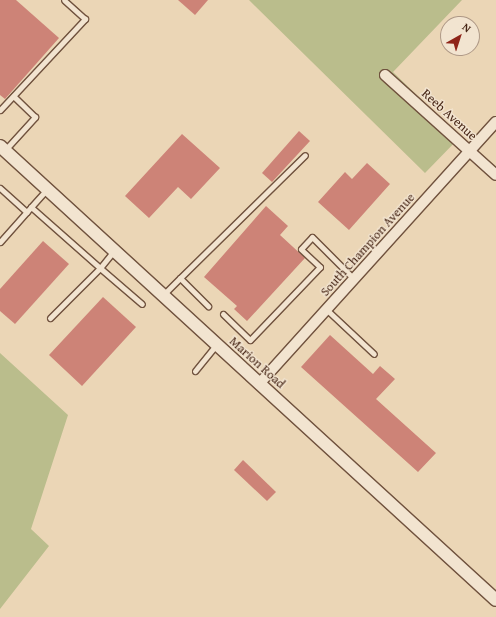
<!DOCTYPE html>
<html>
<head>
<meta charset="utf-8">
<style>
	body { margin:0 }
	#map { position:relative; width:496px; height:617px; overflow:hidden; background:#ebd6b6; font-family:"Gentium Book Plus",serif }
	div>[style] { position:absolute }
	.green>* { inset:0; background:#babd8c }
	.building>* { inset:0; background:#cd8377 }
	.roads { filter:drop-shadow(1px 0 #70523e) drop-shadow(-1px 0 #70523e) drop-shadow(0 1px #70523e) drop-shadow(0 -1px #70523e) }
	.service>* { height:5px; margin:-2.5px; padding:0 2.5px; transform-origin:2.5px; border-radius:2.5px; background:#f2e4d0 }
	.minor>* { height:10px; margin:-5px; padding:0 5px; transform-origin:5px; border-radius:5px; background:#f2e4d0 }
	.tertiary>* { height:12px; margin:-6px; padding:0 6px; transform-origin:6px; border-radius:6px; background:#f2e4d0 }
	span { translate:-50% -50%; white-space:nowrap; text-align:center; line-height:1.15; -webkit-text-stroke:3px #f2e4d0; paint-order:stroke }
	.street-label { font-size:13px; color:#472616 }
	.north { position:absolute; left:440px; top:16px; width:40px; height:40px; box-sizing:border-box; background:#f2e4d0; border:1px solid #ae9886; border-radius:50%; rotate:39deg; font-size:11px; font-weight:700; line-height:16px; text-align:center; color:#472616 }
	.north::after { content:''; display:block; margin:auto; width:14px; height:18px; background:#8f2418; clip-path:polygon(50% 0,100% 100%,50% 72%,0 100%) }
</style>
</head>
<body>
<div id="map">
	<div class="green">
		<i style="clip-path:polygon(249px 0,462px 0,393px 72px,460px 137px,425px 173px)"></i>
		<i style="clip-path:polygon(0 353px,68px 415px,31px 529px,49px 546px,0 609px)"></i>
	</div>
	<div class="building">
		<i style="clip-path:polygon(0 0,16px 0,59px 38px,5px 99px,0 95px)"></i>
		<i style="clip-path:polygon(178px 0,208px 0,195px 15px)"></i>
		<i style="clip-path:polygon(299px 131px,310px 141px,272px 182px,262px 173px)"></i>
		<i style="clip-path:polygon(182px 134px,220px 168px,191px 199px,178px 187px,149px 218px,125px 196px)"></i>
		<i style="clip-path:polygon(367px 163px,390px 184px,349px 230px,318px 202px,345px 172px,352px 179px)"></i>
		<i style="clip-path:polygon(266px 206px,288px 226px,280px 235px,305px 258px,247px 321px,234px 309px,237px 306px,204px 277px)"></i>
		<i style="clip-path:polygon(43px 241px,69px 264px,15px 324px,0 311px,0 289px)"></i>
		<i style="clip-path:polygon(103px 297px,136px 327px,82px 386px,49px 355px)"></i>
		<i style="clip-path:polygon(330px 335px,373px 374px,380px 366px,395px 379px,376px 399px,436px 453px,418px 472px,301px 367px)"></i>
		<i style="clip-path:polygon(243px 460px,276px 492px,267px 501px,234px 470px)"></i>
	</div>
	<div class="roads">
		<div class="service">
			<i style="left:0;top:110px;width:125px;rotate:-47deg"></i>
			<i style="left:85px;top:19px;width:28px;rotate:-138deg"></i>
			<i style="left:5px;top:150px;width:45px;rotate:-47.7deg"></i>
			<i style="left:35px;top:117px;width:30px;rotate:-136deg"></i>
			<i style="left:0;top:188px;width:36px;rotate:42deg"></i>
			<i style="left:31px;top:207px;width:24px;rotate:-48deg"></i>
			<i style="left:0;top:242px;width:47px;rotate:-48.5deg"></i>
			<i style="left:31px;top:207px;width:92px;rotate:41.5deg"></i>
			<i style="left:100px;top:268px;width:22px;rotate:-51deg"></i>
			<i style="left:180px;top:278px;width:175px;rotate:-44.5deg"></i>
			<i style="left:163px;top:295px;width:24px;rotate:-45deg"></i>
			<i style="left:180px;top:278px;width:40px;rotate:45deg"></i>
			<i style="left:327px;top:310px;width:64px;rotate:43.1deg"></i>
			<i style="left:223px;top:314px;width:37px;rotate:44deg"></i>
			<i style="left:250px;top:340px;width:101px;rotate:-46.2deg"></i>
			<i style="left:320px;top:267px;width:26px;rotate:-137deg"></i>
			<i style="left:301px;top:249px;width:16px;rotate:-47deg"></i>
			<i style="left:312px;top:237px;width:59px;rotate:45deg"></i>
			<i style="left:50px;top:318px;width:71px;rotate:-45deg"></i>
			<i style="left:100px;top:268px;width:55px;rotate:40.6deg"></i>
			<i style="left:195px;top:371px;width:33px;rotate:-51deg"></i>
		</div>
		<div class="minor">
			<i style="left:385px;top:75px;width:149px;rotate:42deg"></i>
			<i style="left:259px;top:384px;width:353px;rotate:-47.9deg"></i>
		</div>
		<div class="tertiary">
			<i style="left:0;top:146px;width:672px;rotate:42.47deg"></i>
		</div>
	</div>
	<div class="street-label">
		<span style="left:449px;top:115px;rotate:42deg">Reeb Avenue</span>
		<span style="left:368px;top:245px;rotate:-48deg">South Champion Avenue</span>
		<span style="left:257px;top:363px;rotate:42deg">Marion Road</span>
	</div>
	<div class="north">N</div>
</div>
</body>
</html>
